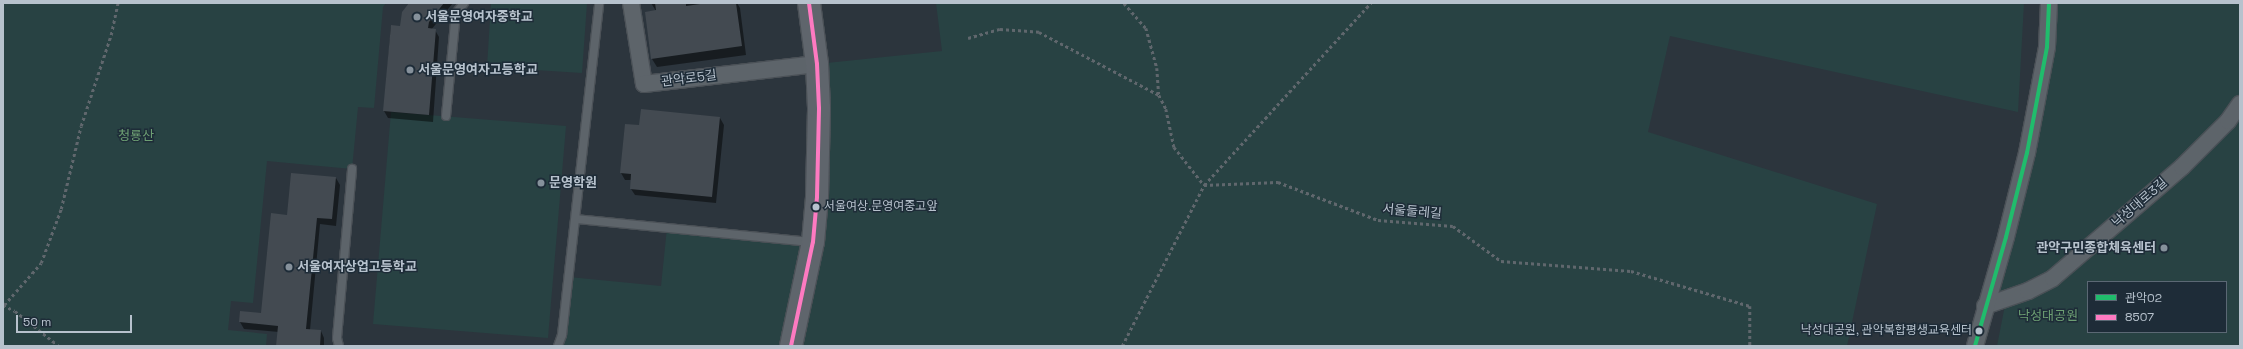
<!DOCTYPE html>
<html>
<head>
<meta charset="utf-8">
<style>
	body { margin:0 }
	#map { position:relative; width:2243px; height:349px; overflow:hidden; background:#2c353d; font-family:"Space Grotesk","Noto Sans KR",sans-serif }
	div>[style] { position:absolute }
	.green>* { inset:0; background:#284243 }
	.shadow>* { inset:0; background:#0007 }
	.building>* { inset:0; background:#434a51 }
	.path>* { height:2.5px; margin-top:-1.25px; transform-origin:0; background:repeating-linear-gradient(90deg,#60676d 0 3px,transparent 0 6px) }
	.roads { filter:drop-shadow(1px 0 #4b5157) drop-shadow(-1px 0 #4b5157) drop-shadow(0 1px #4b5157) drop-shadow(0 -1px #4b5157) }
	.service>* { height:8px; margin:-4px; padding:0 4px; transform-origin:4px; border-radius:4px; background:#5d646a }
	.minor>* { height:16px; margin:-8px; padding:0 8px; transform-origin:8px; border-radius:8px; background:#5d646a }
	.primary>* { height:22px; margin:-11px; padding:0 11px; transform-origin:11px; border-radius:11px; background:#5f656c }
	.bus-1>* { height:4px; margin:-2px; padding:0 2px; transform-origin:2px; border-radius:2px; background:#20bc6c }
	.bus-2>* { height:4px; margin:-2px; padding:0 2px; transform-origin:2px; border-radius:2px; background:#fe7ac1 }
	.dots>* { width:11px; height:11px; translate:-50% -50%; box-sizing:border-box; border:2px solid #1e2c38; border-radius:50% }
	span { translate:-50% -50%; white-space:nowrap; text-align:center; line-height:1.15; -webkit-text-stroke:3px #1e2c38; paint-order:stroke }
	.bus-label { font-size:12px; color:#b7c2cd }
	.left { translate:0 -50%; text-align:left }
	.right { translate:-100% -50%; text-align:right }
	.poi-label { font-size:13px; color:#b7c2cd; font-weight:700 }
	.street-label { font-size:13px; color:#b7c2cd }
	.park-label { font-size:13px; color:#6d9f73 }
	.frame { position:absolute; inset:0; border:4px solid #b7c2cd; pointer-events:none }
	.legend { position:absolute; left:2087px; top:281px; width:140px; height:52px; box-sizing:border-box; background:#1e2c38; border:1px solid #5b6874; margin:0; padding:5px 7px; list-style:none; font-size:12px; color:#b7c2cd }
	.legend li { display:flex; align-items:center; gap:8px; height:20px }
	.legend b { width:20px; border:1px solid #5b6874 }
	.scale { position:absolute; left:16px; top:315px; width:116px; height:18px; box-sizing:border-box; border:2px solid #b7c2cd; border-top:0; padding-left:5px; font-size:12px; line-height:14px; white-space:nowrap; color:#b7c2cd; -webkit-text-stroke:3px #1e2c38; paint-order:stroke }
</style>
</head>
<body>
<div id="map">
	<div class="green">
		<i style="clip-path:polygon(3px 3px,386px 3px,383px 7px,374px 108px,358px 107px,352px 169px,267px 161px,253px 303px,231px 301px,228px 330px,267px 334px,266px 346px,3px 346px)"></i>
		<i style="clip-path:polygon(491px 3px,587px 3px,582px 73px,487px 67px)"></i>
		<i style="clip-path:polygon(936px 3px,2024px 3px,2018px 112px,1670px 36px,1648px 132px,1877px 204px,1847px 346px,558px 346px,569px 277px,661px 286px,667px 228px,813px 242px,817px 64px,942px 51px)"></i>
		<i style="clip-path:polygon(evenodd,2049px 3px,2240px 3px,2240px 346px,1997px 346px,2006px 300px,1985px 306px,2006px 237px,2049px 3px,2088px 282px,2226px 282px,2226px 332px,2088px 332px,2088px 282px)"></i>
		<i style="clip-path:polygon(391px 112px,566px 126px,548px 338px,373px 324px)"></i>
	</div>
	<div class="shadow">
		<i style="clip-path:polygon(409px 3px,453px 3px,431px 30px,435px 30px,439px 37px,433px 122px,388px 118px,384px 111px,391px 26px,401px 27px)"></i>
		<i style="clip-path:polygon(651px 3px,737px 3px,740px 8px,746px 55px,657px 67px,652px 59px,656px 11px)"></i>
		<i style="clip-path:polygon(720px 118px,724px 125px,716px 203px,635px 195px,631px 189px,632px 180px,625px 180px,621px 173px,640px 126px)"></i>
		<i style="clip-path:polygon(336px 178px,340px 185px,336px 226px,320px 224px,310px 330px,321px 331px,324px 338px,324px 346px,277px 346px,279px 332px,244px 329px,240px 322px,262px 314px,288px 216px)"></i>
	</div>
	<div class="building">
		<i style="clip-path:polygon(409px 3px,444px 3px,429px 22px,428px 28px,436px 29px,429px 115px,383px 111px,391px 25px,400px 26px,402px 12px)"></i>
		<i style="clip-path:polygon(655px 3px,686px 3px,686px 6px,707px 3px,736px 3px,742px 46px,651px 59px,645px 12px,656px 10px)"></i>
		<i style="clip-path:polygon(641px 109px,720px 117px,712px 197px,630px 189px,631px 174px,620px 173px,625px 124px,639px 125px)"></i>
		<i style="clip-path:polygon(291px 173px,336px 177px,332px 219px,317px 218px,306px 329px,321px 330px,320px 346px,276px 346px,278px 326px,239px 322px,240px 311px,261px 313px,271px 213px,287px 215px)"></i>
	</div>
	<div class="path">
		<i style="left:1124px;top:3px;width:33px;rotate:49deg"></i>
		<i style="left:1146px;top:28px;width:41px;rotate:74.6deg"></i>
		<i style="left:1157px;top:68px;width:26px;rotate:86deg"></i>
		<i style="left:968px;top:38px;width:33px;rotate:-16deg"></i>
		<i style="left:1000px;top:29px;width:39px;rotate:4deg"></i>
		<i style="left:1039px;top:32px;width:136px;rotate:27.7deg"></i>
		<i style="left:1159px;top:95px;width:16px;rotate:63deg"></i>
		<i style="left:1166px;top:109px;width:39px;rotate:78deg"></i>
		<i style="left:1174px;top:147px;width:48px;rotate:51.7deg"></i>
		<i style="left:1204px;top:185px;width:247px;rotate:-47.5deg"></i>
		<i style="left:3px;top:305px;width:13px;rotate:27deg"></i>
		<i style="left:15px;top:311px;width:56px;rotate:38.5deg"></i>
		<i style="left:4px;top:305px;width:56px;rotate:-48.6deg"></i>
		<i style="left:41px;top:263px;width:58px;rotate:-69.7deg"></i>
		<i style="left:61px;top:209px;width:85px;rotate:-76.5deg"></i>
		<i style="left:81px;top:126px;width:96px;rotate:-71.8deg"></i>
		<i style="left:111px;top:35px;width:33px;rotate:-78deg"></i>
		<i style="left:1122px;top:346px;width:181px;rotate:-63deg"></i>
		<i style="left:1204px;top:185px;width:74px;rotate:-2.3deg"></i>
		<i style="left:1278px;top:182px;width:107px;rotate:20.8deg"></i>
		<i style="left:1378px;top:220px;width:75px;rotate:4.6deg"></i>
		<i style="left:1453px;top:226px;width:59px;rotate:36.1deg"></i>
		<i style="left:1501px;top:261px;width:130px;rotate:4.4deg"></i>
		<i style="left:1631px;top:271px;width:124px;rotate:16.4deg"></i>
		<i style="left:1750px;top:306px;width:40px;rotate:90deg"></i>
	</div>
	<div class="roads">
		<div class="service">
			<i style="left:446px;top:116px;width:103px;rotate:-84.5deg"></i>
			<i style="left:456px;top:13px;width:13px;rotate:-51deg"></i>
			<i style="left:576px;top:219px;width:237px;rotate:5.6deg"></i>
			<i style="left:339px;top:346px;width:8px;rotate:-104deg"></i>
			<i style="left:337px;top:338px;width:170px;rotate:-84.9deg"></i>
			<i style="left:558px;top:346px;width:12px;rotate:-70deg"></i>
			<i style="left:562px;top:335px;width:334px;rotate:-83.6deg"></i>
		</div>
		<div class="minor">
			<i style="left:631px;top:3px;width:82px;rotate:80.9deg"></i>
			<i style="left:644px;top:84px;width:174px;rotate:-6.6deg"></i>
			<i style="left:1985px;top:306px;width:46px;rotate:-19.2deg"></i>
			<i style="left:2028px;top:291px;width:28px;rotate:-27deg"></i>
			<i style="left:2053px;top:278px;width:170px;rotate:-40.7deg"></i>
			<i style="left:2182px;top:167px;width:65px;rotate:-45deg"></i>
			<i style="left:2228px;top:121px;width:21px;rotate:-55deg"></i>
			<i style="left:1975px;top:346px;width:113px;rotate:-74.1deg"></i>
			<i style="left:2006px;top:237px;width:87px;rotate:-76deg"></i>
			<i style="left:2027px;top:153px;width:108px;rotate:-79.3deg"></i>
			<i style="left:2047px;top:47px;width:44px;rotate:-87.4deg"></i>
		</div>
		<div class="primary">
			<i style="left:791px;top:346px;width:106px;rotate:-78.1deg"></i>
			<i style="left:813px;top:242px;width:45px;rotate:-84.9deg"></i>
			<i style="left:817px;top:197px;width:89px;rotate:-88.7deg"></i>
			<i style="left:819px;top:108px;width:44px;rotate:-92.6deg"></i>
			<i style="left:817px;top:64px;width:62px;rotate:-97.5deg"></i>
		</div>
	</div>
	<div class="bus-1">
		<i style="left:1975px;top:346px;width:113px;rotate:-74.1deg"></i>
		<i style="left:2006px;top:237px;width:87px;rotate:-76deg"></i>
		<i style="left:2027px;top:153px;width:108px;rotate:-79.3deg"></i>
		<i style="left:2047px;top:47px;width:44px;rotate:-87.4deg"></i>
	</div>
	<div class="bus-2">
		<i style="left:791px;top:346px;width:106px;rotate:-78.1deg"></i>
		<i style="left:813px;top:242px;width:45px;rotate:-84.9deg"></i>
		<i style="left:817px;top:197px;width:89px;rotate:-88.7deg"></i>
		<i style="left:819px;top:108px;width:44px;rotate:-92.6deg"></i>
		<i style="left:817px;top:64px;width:62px;rotate:-97.5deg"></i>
	</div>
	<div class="dots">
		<i style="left:417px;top:17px;background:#86919b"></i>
		<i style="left:410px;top:70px;background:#86919b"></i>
		<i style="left:541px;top:183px;background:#86919b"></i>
		<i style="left:816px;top:207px;background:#b7c2cd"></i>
		<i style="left:2164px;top:248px;background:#86919b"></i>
		<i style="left:289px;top:267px;background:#86919b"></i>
		<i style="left:1979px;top:331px;background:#b7c2cd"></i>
	</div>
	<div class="bus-label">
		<span class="left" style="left:824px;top:207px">서울여상.문영여중고앞</span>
		<span class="right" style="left:1972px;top:331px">낙성대공원, 관악복합평생교육센터</span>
	</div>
	<div class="poi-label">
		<span class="left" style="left:425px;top:17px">서울문영여자중학교</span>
		<span class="left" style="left:418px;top:70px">서울문영여자고등학교</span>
		<span class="left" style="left:549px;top:183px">문영학원</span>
		<span class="right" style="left:2156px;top:248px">관악구민종합체육센터</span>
		<span class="left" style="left:297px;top:267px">서울여자상업고등학교</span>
	</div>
	<div class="street-label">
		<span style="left:689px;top:79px;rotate:-7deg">관악로5길</span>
		<span style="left:2140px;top:203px;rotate:-41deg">낙성대로3길</span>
		<span style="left:1412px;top:212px;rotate:5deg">서울둘레길</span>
	</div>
	<div class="park-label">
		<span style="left:136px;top:136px">청룡산</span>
		<span style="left:2048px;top:316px">낙성대공원</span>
	</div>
	<div class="frame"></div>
	<ul class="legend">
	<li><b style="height:5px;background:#20bc6c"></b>관악02</li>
	<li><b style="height:5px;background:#fe7ac1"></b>8507</li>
	</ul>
	<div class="scale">50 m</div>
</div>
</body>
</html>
